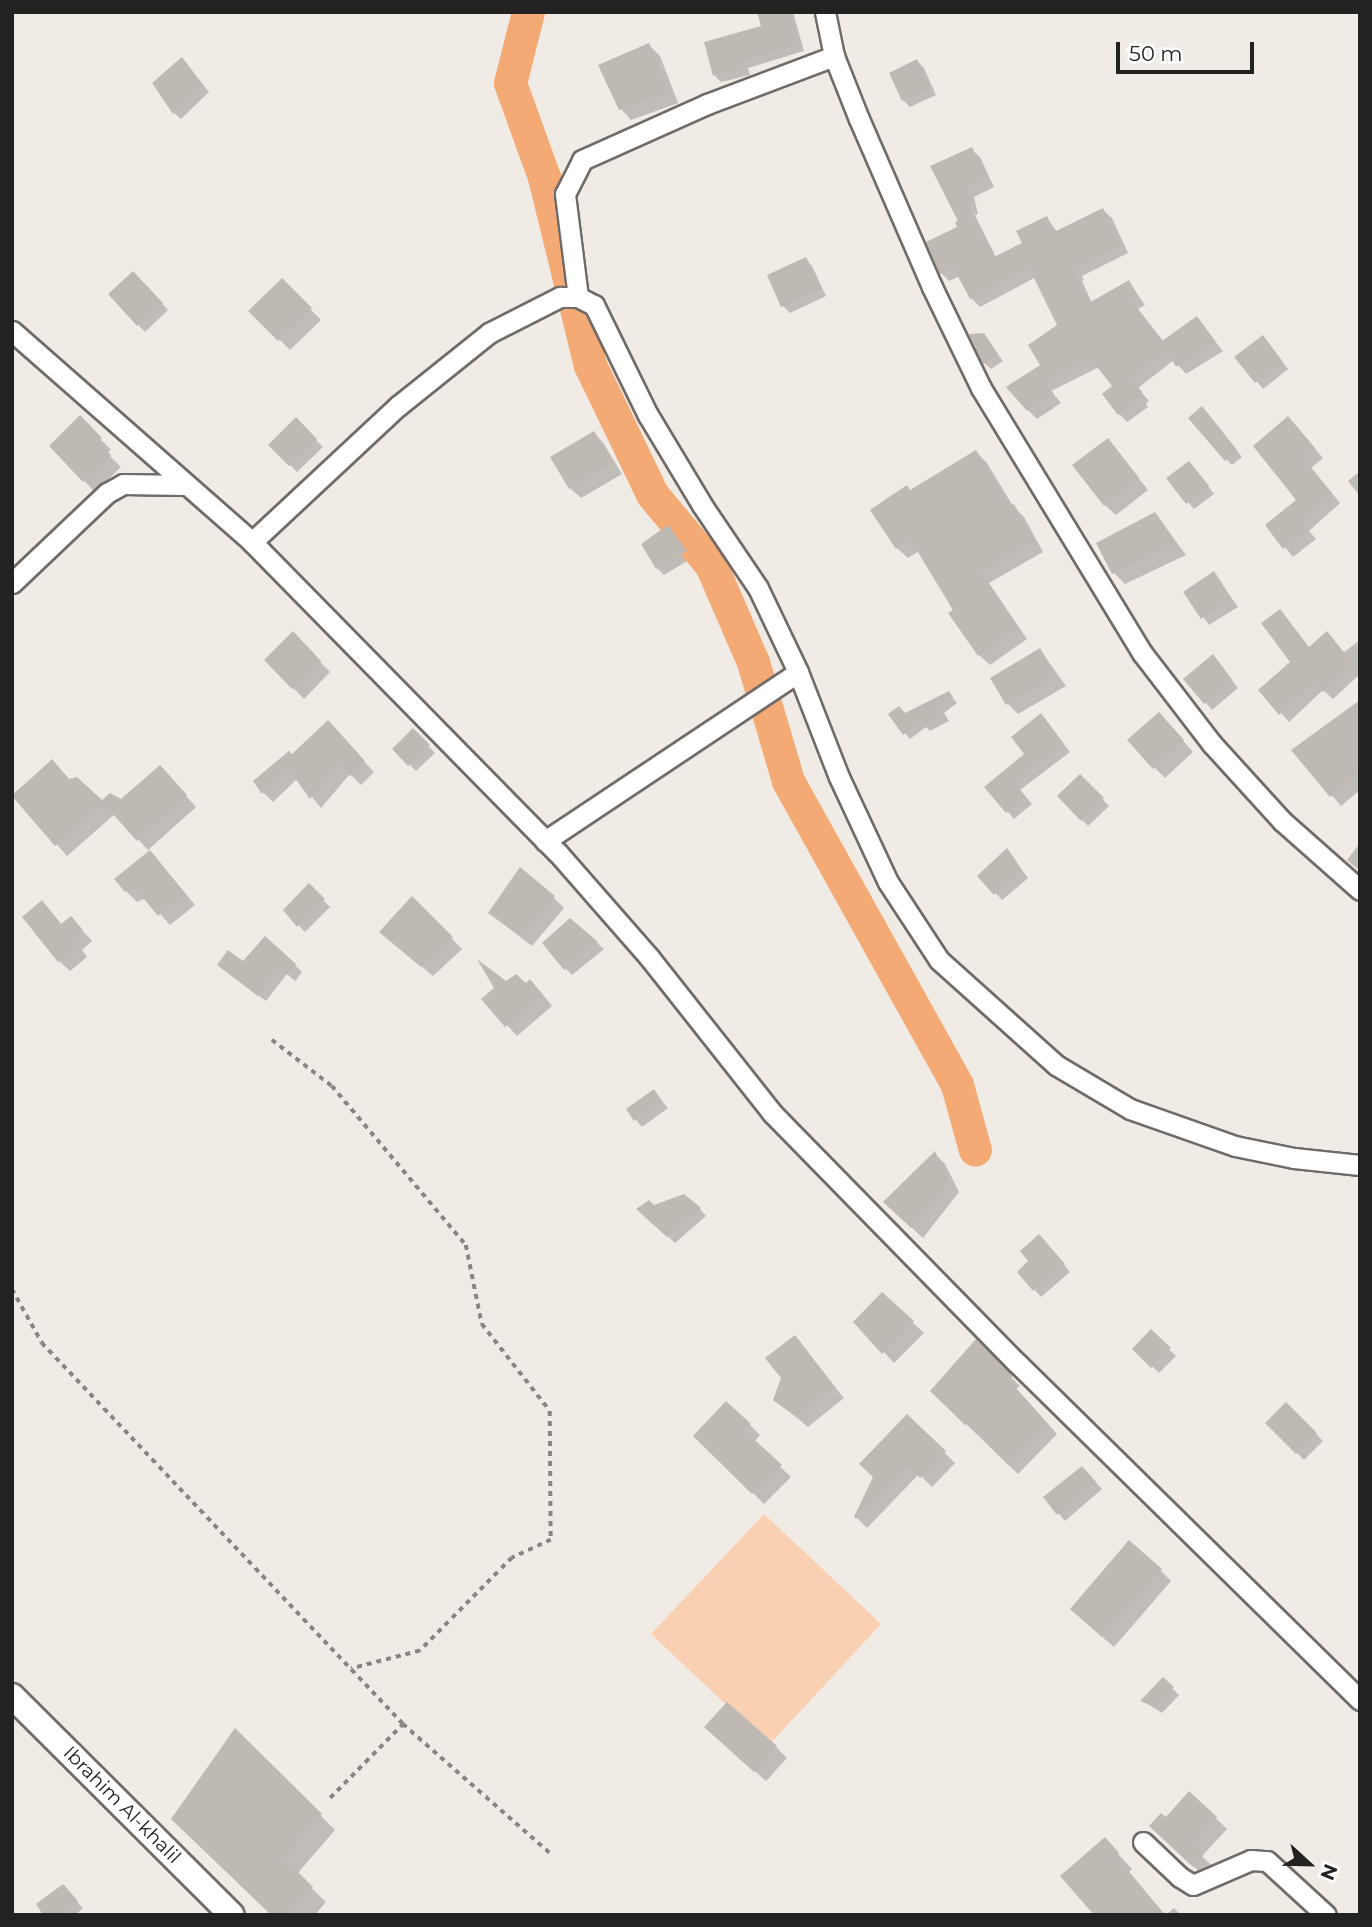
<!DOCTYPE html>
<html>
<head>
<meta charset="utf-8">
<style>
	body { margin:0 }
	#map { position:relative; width:1372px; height:1927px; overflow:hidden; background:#f1ebe6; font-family:Montserrat,sans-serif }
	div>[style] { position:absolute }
	.green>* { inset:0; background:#fad0b3 }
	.shadow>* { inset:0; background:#0003 }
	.river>* { height:33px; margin:-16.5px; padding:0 16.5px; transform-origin:16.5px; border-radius:16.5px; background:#f4aa74 }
	.building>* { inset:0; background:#bfb9b4 }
	.path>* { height:3.5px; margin-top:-1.75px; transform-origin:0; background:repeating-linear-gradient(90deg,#898582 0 5px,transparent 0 10px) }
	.roads { filter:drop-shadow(2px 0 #716b67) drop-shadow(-2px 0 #716b67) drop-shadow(0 2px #716b67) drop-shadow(0 -2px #716b67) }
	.minor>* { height:19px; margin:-9.5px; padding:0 9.5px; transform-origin:9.5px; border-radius:9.5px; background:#fff }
	.tertiary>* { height:24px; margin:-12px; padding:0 12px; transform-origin:12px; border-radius:12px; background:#fff }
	span { translate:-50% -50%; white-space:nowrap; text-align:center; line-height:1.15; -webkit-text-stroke:7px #fff; paint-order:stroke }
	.street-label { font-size:19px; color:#242220 }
	.frame { position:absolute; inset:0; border:14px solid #242220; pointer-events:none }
	.north { position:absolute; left:1274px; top:1829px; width:70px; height:70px; -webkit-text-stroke:5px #fff; paint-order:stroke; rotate:112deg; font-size:19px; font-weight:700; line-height:28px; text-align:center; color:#242220 }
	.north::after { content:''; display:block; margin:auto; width:24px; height:32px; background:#242220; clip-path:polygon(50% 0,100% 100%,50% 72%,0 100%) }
	.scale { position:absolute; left:1116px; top:42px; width:138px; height:32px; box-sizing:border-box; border:4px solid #242220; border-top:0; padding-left:9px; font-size:21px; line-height:24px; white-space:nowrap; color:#242220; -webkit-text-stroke:5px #fff; paint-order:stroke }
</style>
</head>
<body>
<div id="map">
	<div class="green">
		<i style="clip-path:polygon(764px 1514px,881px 1624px,769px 1745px,651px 1634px)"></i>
	</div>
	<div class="shadow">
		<i style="clip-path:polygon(764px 12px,793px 12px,804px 51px,748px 68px,750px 75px,721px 82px,715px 76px,763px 27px)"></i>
		<i style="clip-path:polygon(649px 45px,660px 56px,678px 103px,631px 120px,621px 109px)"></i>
		<i style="clip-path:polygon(917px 61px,924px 68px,936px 95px,910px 107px,903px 100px)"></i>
		<i style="clip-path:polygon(188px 66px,209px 92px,181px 119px,174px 113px)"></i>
		<i style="clip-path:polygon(971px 149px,980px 157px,994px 187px,974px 197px,978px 214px,975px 215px,996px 257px,1024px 243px,1047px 218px,1057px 232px,1103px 210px,1112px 218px,1128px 253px,1082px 276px,1084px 280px,1082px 281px,1092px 303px,1129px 282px,1145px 305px,1138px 309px,1164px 342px,1197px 319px,1223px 351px,1186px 374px,1174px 360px,1138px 388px,1149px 401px,1146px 404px,1148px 407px,1127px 422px,1119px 414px,1114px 387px,1099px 367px,1051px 391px,1061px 403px,1037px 419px,1028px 410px,1059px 326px,1036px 277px,980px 307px,971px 298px,960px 276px,949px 281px,941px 273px,959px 228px)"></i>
		<i style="clip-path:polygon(806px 259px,812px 266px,826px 296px,790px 313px,783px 306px)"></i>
		<i style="clip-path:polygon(140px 280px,168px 310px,145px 332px,110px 294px)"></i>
		<i style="clip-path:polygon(282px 280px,321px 320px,290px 350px,251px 311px)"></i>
		<i style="clip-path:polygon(983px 335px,1003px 361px,991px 369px,984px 363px)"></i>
		<i style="clip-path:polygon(1269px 344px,1288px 369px,1263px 389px,1237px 357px)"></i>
		<i style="clip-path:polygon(1208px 414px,1242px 457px,1232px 465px,1226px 459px)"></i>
		<i style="clip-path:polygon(80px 418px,111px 450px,107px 453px,121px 467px,95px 492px,51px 446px)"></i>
		<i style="clip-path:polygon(296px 420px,323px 447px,297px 472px,270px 445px)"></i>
		<i style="clip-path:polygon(1297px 427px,1323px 458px,1311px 468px,1340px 503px,1309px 531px,1316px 539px,1293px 557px,1267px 525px,1299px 500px)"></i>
		<i style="clip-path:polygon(594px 433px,604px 444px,622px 474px,581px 498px,570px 488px)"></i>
		<i style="clip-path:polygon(1108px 440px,1148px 490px,1116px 515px,1105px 505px)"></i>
		<i style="clip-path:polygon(976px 452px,987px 463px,1013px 506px,1024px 517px,1043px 552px,989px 583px,1027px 639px,990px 665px,979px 655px,919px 551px,908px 558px,897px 548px,911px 492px)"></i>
		<i style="clip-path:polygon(1196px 470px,1214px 494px,1194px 509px,1188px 502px)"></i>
		<i style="clip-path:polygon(1360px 471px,1360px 496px,1348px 481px)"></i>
		<i style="clip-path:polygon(1155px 514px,1186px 555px,1125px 584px,1114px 573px,1098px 543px)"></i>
		<i style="clip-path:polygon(674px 534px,692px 558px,664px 575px,657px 568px)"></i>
		<i style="clip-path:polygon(1214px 574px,1238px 607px,1209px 625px,1186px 593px)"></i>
		<i style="clip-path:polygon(1280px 611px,1310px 649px,1327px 633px,1344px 652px,1360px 640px,1360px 674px,1333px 699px,1323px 690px,1289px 722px,1261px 690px,1292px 662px)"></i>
		<i style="clip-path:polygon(293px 634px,330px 672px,304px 699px,266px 660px)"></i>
		<i style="clip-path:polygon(1040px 650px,1066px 686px,1018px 714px,1008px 704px)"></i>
		<i style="clip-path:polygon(1213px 657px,1238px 688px,1212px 710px,1186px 679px)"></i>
		<i style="clip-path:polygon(948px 693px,957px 703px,944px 713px,949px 721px,930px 731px,926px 727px,910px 739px,890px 715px,906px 715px)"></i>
		<i style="clip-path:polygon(1360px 710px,1360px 790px,1341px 806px,1294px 750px)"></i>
		<i style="clip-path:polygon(1047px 723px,1070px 752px,1020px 790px,1032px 804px,1014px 819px,987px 787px,1026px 754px)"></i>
		<i style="clip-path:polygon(1169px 725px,1193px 752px,1165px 778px,1154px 767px)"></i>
		<i style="clip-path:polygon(413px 730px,435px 753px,416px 771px,394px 749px)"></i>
		<i style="clip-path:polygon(338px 733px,374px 772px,361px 785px,350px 774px,321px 808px,297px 779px,273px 802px,263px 792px,292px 756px)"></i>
		<i style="clip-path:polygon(52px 761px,70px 780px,102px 803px,121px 802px,170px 778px,196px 807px,148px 850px,115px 814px,67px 856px,13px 794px)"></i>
		<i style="clip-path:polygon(1080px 776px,1109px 806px,1088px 826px,1059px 796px)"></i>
		<i style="clip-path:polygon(1360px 843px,1360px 871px,1347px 860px)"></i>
		<i style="clip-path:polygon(1007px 851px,1028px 878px,1002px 900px,980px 876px)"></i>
		<i style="clip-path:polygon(160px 863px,195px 905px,170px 925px,146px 898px,137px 902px,126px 891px)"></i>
		<i style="clip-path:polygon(309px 886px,330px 907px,305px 932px,285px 910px)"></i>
		<i style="clip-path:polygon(553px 897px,564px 908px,532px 946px,490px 913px)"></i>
		<i style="clip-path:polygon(412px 898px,462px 949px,433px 976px,381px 932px)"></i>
		<i style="clip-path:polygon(52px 913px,62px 925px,71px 918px,92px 941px,82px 950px,87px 957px,70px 971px,59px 961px)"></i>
		<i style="clip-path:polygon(570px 920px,604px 949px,572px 975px,565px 968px)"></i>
		<i style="clip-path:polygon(243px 964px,295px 965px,302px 972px,295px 981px,287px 974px,266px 1001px,226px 971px)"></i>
		<i style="clip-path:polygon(505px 983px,526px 985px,541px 992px,552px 1006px,517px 1036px,484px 999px)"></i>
		<i style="clip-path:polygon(654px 1092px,668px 1108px,642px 1127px,628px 1110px)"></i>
		<i style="clip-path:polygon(935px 1154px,945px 1164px,959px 1192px,923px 1238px,896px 1213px)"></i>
		<i style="clip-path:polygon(653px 1207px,700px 1209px,706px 1216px,675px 1243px,639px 1209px)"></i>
		<i style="clip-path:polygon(1046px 1243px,1070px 1272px,1041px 1297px,1019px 1272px)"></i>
		<i style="clip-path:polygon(882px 1294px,924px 1333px,894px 1363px,856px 1322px)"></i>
		<i style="clip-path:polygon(1151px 1332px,1176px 1356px,1159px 1373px,1135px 1349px)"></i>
		<i style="clip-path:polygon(795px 1337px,844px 1398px,808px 1427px,775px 1399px)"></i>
		<i style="clip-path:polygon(976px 1342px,1020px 1386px,1016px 1389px,1057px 1434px,1018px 1474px,932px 1391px)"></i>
		<i style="clip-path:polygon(1286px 1404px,1323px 1441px,1304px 1460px,1267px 1423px)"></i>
		<i style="clip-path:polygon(907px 1416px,955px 1463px,932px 1487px,919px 1474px,867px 1528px,856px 1517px)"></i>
		<i style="clip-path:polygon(750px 1425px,760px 1435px,754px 1442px,791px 1477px,764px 1504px,696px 1436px)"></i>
		<i style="clip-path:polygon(1089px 1475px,1102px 1489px,1065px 1521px,1045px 1497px)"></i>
		<i style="clip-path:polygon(1160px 1570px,1171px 1581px,1114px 1647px,1083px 1620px)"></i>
		<i style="clip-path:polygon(1164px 1680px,1179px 1695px,1162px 1713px,1143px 1701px)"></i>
		<i style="clip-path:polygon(235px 1730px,335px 1830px,297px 1874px,326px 1902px,315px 1915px,274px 1915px)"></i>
		<i style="clip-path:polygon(717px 1737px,776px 1747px,787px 1758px,766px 1781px)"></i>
		<i style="clip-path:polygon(1190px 1793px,1227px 1829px,1202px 1856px,1213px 1867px,1204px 1876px,1162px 1837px,1166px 1819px)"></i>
		<i style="clip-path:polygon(1105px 1840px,1132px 1869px,1129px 1872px,1165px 1915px,1096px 1915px)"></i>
		<i style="clip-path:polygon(69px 1893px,83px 1908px,75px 1915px,45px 1915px)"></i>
		<i style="clip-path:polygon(1174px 1908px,1181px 1915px,1166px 1915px)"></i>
	</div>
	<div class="river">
		<i style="left:528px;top:12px;width:73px;rotate:104.2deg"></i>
		<i style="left:510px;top:83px;width:100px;rotate:70.1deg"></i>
		<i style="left:544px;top:177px;width:194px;rotate:76.3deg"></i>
		<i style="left:590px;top:365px;width:143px;rotate:64.3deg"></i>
		<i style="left:652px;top:494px;width:92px;rotate:50.3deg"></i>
		<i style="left:711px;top:565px;width:106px;rotate:66.6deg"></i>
		<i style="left:753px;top:662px;width:124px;rotate:73.6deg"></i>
		<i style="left:788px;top:781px;width:348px;rotate:60.9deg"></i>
		<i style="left:957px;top:1085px;width:67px;rotate:74.5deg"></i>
	</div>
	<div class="building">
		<i style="clip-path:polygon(757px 12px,789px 12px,798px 45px,742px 61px,744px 68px,713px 76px,704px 42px,761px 26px)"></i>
		<i style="clip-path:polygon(649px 43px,668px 92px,619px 110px,598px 65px)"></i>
		<i style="clip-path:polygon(182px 57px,203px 85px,173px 114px,152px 83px)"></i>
		<i style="clip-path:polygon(917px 59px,931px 88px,902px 101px,889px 73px)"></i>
		<i style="clip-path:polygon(972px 147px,986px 178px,966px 188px,971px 205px,968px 207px,994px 257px,1022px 243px,1016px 231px,1047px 216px,1054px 232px,1103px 208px,1121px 245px,1075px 267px,1077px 271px,1074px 272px,1089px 303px,1129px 280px,1138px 296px,1131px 300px,1162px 341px,1197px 316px,1216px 342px,1176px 367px,1167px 351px,1131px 378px,1142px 392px,1139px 395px,1141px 397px,1118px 415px,1102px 394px,1112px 386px,1091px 359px,1044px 382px,1054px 394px,1027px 411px,1006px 387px,1040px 365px,1028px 345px,1057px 325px,1029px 268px,970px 299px,953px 267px,940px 274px,926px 242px,957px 227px,955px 222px,958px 221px,930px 166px)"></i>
		<i style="clip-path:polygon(806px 257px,821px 289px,781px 307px,767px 275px)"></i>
		<i style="clip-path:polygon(133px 271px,163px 303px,137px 326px,108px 294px)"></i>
		<i style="clip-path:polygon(282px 278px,312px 308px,278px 341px,248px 311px)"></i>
		<i style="clip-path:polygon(984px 333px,998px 354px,983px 364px,969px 334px)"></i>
		<i style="clip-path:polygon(1263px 335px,1283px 362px,1255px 383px,1234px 357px)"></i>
		<i style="clip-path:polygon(1202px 406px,1237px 450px,1225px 461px,1188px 418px)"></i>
		<i style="clip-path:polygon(80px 415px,102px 438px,98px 441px,111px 455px,83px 482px,49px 446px)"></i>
		<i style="clip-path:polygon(1288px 416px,1315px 448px,1303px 458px,1332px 493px,1302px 521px,1308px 530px,1283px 549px,1265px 525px,1296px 500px,1253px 446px)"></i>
		<i style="clip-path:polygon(296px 417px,317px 439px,289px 466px,268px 445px)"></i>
		<i style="clip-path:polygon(594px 431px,613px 463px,569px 489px,550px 457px)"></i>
		<i style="clip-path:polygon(1108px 438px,1139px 478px,1104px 506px,1072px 465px)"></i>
		<i style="clip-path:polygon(976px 450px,1010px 506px,1014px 504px,1034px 541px,980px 572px,1018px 628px,978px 656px,948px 613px,953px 610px,910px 539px,896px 549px,870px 510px,907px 485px,910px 490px)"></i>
		<i style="clip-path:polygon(1189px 461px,1209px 486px,1186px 504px,1166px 478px)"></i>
		<i style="clip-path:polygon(1155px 512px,1177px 543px,1112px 574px,1096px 543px)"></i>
		<i style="clip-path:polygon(668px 525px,687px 551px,656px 569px,641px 544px)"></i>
		<i style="clip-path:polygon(1214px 571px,1232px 599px,1201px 619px,1183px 592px)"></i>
		<i style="clip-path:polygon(1280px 609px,1309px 647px,1327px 631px,1353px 664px,1323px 692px,1314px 683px,1279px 715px,1258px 690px,1290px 662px,1261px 623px)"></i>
		<i style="clip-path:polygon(293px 631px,321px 661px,292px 689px,264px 660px)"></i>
		<i style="clip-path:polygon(1040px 648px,1056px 675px,1006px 705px,990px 678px)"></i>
		<i style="clip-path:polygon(1213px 654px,1233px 681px,1204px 704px,1183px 679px)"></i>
		<i style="clip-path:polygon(949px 691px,953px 697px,940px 707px,945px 715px,923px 726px,921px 722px,903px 735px,888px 714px,899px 706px,905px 713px)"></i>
		<i style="clip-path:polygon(1360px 700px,1360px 773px,1330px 797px,1291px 750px)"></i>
		<i style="clip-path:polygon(1159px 712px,1184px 740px,1153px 769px,1127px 740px)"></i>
		<i style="clip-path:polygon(1041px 713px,1064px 744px,1015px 783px,1026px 797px,1006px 813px,984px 787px,1024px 754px,1011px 737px)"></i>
		<i style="clip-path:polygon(328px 720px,365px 761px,350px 776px,340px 764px,310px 799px,288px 768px,262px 794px,253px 781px,289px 751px,292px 754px)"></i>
		<i style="clip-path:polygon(413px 728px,430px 745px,408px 766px,392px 749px)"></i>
		<i style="clip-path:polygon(52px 759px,69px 779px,77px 777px,102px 800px,110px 793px,121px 799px,160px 765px,187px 795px,137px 841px,104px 804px,55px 846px,12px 796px)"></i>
		<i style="clip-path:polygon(1080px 774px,1104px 798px,1081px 821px,1057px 796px)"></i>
		<i style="clip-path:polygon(1007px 848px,1023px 871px,994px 895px,977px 876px)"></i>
		<i style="clip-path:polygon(150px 850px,185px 893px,158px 916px,135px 888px,125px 892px,114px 879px)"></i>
		<i style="clip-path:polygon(520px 867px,555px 896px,521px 937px,488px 913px)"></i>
		<i style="clip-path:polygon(309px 883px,325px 899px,297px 927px,283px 910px)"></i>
		<i style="clip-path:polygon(412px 896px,453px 937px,421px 967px,379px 932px)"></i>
		<i style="clip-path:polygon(42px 900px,61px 924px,71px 916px,83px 930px,72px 938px,78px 945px,58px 962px,22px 917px)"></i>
		<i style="clip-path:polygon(570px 918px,598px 942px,564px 970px,542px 943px)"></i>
		<i style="clip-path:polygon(265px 936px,296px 964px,288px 975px,280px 968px,258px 996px,217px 965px,228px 950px,243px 961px)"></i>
		<i style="clip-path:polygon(477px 959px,506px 981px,516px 974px,526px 983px,530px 979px,543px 995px,505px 1027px,481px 999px,494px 988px)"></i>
		<i style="clip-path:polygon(654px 1089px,662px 1101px,634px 1121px,626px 1109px)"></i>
		<i style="clip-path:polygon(935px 1151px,949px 1181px,911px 1228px,883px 1202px)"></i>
		<i style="clip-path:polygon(684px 1194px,701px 1208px,667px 1237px,636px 1209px,649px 1200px,654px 1205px)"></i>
		<i style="clip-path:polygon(1039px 1234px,1065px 1264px,1033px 1291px,1017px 1272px,1028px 1261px,1020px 1251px)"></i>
		<i style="clip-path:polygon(882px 1292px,914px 1321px,882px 1354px,853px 1322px)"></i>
		<i style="clip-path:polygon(1151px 1329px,1171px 1348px,1151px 1368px,1132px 1349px)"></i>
		<i style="clip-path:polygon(795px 1335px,835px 1387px,796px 1417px,773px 1400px,781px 1378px,765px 1358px)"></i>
		<i style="clip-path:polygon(976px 1339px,1013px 1376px,1009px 1380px,1049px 1425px,1009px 1466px,967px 1423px,965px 1425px,930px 1391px)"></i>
		<i style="clip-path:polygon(726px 1401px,751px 1424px,744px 1430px,782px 1465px,752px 1494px,693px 1436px)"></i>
		<i style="clip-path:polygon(1286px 1402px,1317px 1433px,1296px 1454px,1265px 1423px)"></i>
		<i style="clip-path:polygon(907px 1414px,946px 1451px,920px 1478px,907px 1465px,856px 1519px,854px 1517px,873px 1477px,859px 1464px)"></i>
		<i style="clip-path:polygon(1082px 1466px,1096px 1482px,1057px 1515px,1043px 1497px)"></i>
		<i style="clip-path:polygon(1129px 1540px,1162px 1569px,1102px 1637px,1070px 1609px)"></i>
		<i style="clip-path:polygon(1163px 1677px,1174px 1687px,1155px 1707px,1140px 1701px)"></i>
		<i style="clip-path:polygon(727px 1702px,777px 1746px,754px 1772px,704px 1727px)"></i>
		<i style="clip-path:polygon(235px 1728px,322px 1814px,284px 1858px,313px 1887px,288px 1915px,271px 1915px,171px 1819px)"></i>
		<i style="clip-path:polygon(1189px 1791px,1217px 1817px,1192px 1844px,1203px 1855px,1193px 1867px,1149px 1826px,1161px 1813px,1166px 1817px)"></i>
		<i style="clip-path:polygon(1105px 1837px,1119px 1853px,1116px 1856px,1165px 1915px,1094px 1915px,1060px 1876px)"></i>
		<i style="clip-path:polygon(63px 1884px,78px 1901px,60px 1915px,43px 1915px,36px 1904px)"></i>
	</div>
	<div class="path">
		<i style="left:272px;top:1040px;width:76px;rotate:37.5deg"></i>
		<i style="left:332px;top:1086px;width:208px;rotate:49.9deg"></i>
		<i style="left:466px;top:1245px;width:81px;rotate:78.6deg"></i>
		<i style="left:482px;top:1324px;width:110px;rotate:52deg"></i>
		<i style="left:550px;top:1411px;width:129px;rotate:89.6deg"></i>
		<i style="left:551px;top:1540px;width:43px;rotate:155.2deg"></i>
		<i style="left:512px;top:1558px;width:131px;rotate:134.7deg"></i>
		<i style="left:420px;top:1651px;width:71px;rotate:165.4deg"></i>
		<i style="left:12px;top:1289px;width:62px;rotate:60.9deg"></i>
		<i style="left:42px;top:1343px;width:525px;rotate:46.54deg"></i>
		<i style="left:403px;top:1724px;width:196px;rotate:41.3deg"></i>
		<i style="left:330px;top:1798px;width:104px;rotate:-45.4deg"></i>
	</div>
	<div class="roads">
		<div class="minor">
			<i style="left:825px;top:12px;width:45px;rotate:78.4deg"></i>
			<i style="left:834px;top:56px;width:68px;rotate:68.4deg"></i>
			<i style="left:859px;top:119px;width:183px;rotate:66.5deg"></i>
			<i style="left:932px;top:287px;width:112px;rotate:64.1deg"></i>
			<i style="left:981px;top:388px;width:311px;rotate:58.7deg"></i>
			<i style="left:1143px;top:654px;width:113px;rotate:52.5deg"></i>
			<i style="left:1212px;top:744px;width:104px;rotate:47.7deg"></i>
			<i style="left:1282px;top:821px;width:104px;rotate:41.5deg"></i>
			<i style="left:578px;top:297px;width:104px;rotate:-97.2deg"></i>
			<i style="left:565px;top:194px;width:38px;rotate:-63deg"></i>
			<i style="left:582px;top:160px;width:137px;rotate:-24.1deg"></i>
			<i style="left:707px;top:104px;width:136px;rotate:-20.7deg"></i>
			<i style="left:12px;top:331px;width:320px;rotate:41.3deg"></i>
			<i style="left:252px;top:542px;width:435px;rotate:45.5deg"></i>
			<i style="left:557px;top:852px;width:140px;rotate:48.8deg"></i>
			<i style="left:649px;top:957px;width:199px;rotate:51.7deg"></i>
			<i style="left:772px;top:1113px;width:350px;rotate:45.6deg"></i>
			<i style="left:1017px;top:1363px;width:481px;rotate:44.5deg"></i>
			<i style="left:252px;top:542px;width:200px;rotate:-43deg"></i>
			<i style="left:398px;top:406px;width:117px;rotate:-38.7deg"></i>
			<i style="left:489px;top:333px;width:80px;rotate:-26.9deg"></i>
			<i style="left:560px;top:297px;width:18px"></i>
			<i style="left:578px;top:297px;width:18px;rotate:27deg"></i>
			<i style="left:594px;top:305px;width:123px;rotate:63.9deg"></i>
			<i style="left:648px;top:415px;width:105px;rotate:59deg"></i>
			<i style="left:702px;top:505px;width:100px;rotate:56deg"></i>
			<i style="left:758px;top:588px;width:93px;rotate:64.5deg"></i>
			<i style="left:798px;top:672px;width:113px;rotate:68.7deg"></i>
			<i style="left:839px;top:777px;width:116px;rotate:65deg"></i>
			<i style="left:888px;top:882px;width:93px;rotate:56.8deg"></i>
			<i style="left:939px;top:960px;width:157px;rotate:41.9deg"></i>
			<i style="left:1056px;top:1065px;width:86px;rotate:30.7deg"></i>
			<i style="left:1130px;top:1109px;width:111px;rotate:19.4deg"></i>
			<i style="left:1235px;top:1146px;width:60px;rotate:11.5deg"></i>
			<i style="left:1294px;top:1158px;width:66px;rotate:6.1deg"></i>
			<i style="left:12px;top:583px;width:131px;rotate:-43.5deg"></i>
			<i style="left:107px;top:493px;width:18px;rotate:-29deg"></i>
			<i style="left:123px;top:484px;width:62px;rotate:0.9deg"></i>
			<i style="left:545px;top:841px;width:304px;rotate:-33.7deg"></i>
			<i style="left:1143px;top:1842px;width:51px;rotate:43.4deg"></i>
			<i style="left:1180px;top:1877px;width:15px;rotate:32deg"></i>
			<i style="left:1193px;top:1885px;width:63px;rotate:-23.3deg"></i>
			<i style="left:1251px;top:1860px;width:16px;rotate:4deg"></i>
			<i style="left:1267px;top:1861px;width:80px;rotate:42.5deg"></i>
		</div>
		<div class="tertiary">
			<i style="left:12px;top:1696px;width:310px;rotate:44.9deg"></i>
		</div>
	</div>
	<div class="street-label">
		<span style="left:122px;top:1805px;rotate:45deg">Ibrahim Al-khalil</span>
	</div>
	<div class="frame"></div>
	<div class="north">N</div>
	<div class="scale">50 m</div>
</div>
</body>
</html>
